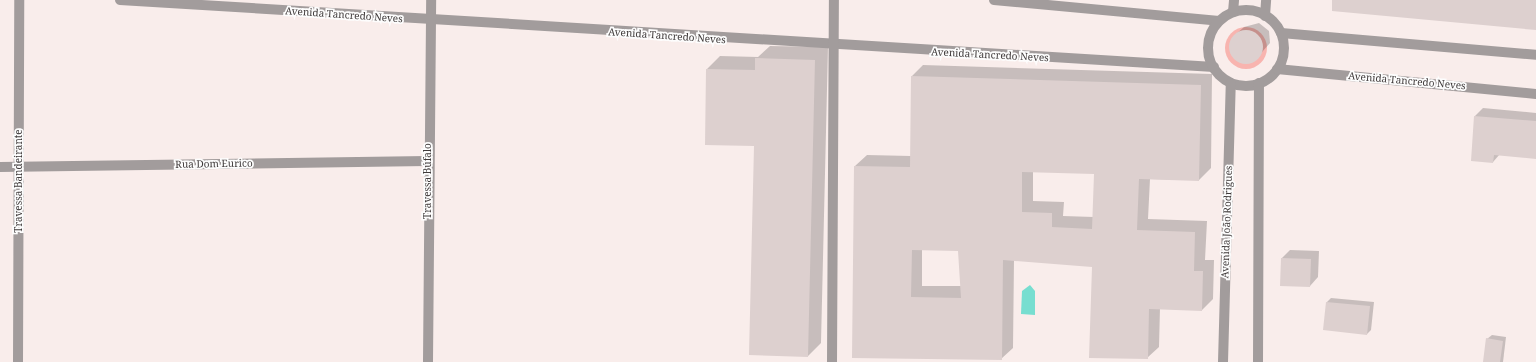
<!DOCTYPE html>
<html>
<head>
<meta charset="utf-8">
<style>
	body { margin:0 }
	#map { position:relative; width:1536px; height:362px; overflow:hidden; background:#f9edeb; font-family:"Noto Serif",serif }
	div>[style] { position:absolute }
	.green>* { inset:0; background:#f8b4af }
	.round { border-radius:50% }
	.water>* { inset:0; background:#77ded0 }
	.shadow>* { inset:0; background:#0003 }
	.building>* { inset:0; background:#ddd0cf }
	.minor>* { height:10px; margin:-5px; padding:0 5px; transform-origin:5px; border-radius:5px; background:#a29c9c }
	.minor>.ring { margin:-5px; padding:0; box-sizing:content-box; background:none; border:10px solid #a29c9c; border-radius:50% }
	span { translate:-50% -50%; white-space:nowrap; text-align:center; line-height:1.15; -webkit-text-stroke:3.5px #fdfdfd; paint-order:stroke }
	.street-label { font-size:10px; color:#3f3a3a }
</style>
</head>
<body>
<div id="map">
	<div class="green">
		<i class="round" style="left:1225px;top:27px;width:42px;height:42px"></i>
	</div>
	<div class="water">
		<i style="clip-path:polygon(1030px 285px,1035px 291px,1035px 315px,1021px 314px,1022px 291px)"></i>
	</div>
	<div class="shadow">
		<i style="clip-path:polygon(1259px 23px,1269px 31px,1270px 43px,1255px 60px,1245px 63px,1235px 59px,1230px 50px,1235px 35px,1244px 27px)"></i>
		<i style="clip-path:polygon(770px 46px,828px 47px,821px 343px,808px 356px,755px 145px,707px 69px,720px 56px,758px 57px)"></i>
		<i style="clip-path:polygon(evenodd,923px 65px,1212px 74px,1211px 168px,1199px 180px,1150px 179px,1148px 219px,1207px 221px,1205px 260px,1214px 260px,1213px 299px,1202px 310px,1160px 308px,1159px 347px,1147px 358px,1093px 266px,1014px 260px,1013px 348px,1001px 359px,853px 357px,855px 166px,867px 155px,911px 156px,912px 76px,923px 65px,1033px 171px,1095px 173px,1094px 217px,1063px 216px,1064px 202px,1033px 201px,1033px 171px,923px 65px,922px 250px,962px 250px,962px 286px,922px 286px,922px 250px)"></i>
		<i style="clip-path:polygon(1483px 108px,1536px 113px,1536px 157px,1500px 154px,1493px 162px,1475px 116px)"></i>
		<i style="clip-path:polygon(1290px 250px,1319px 251px,1318px 277px,1310px 286px,1282px 258px)"></i>
		<i style="clip-path:polygon(1331px 298px,1374px 302px,1371px 330px,1367px 334px,1324px 329px,1327px 302px)"></i>
		<i style="clip-path:polygon(1492px 335px,1506px 337px,1503px 362px,1484px 362px,1487px 339px)"></i>
	</div>
	<div class="building">
		<i style="clip-path:polygon(1332px 0,1536px 0,1536px 30px,1332px 11px)"></i>
		<i class="round" style="left:1229px;top:30px;width:34px;height:34px"></i>
		<i style="clip-path:polygon(755px 58px,815px 60px,808px 357px,749px 355px,754px 146px,705px 145px,706px 69px,755px 70px)"></i>
		<i style="clip-path:polygon(evenodd,911px 76px,1201px 85px,1199px 181px,1139px 179px,1137px 230px,1195px 232px,1194px 271px,1203px 271px,1202px 311px,1149px 309px,1148px 359px,1089px 358px,1092px 267px,1003px 260px,1002px 360px,852px 358px,854px 166px,910px 167px,911px 76px,1022px 172px,1094px 174px,1092px 229px,1052px 227px,1052px 213px,1022px 212px,1022px 172px,911px 76px,912px 250px,958px 251px,961px 298px,911px 297px,912px 250px)"></i>
		<i style="clip-path:polygon(1474px 116px,1536px 121px,1536px 159px,1494px 155px,1493px 163px,1471px 161px)"></i>
		<i style="clip-path:polygon(1281px 258px,1311px 259px,1310px 287px,1280px 286px)"></i>
		<i style="clip-path:polygon(1326px 302px,1370px 306px,1367px 335px,1323px 330px)"></i>
		<i style="clip-path:polygon(1486px 338px,1503px 341px,1500px 362px,1483px 362px)"></i>
	</div>
	<div class="minor">
		<i style="left:120px;top:0;width:1096px;rotate:3.5deg"></i>
		<i style="left:994px;top:0;width:226px;rotate:5.3deg"></i>
		<i class="ring" style="left:1208px;top:10px;width:66px;height:66px"></i>
		<i style="left:1233px;top:12px;width:12px;rotate:-85deg"></i>
		<i style="left:1265px;top:16px;width:16px;rotate:-86deg"></i>
		<i style="left:1281px;top:33px;width:256px;rotate:4.9deg"></i>
		<i style="left:1277px;top:69px;width:260px;rotate:5.5deg"></i>
		<i style="left:0;top:167px;width:427px;rotate:-0.8deg"></i>
		<i style="left:18px;top:362px;width:362px;rotate:-89.8deg"></i>
		<i style="left:428px;top:362px;width:362px;rotate:-89.5deg"></i>
		<i style="left:832px;top:362px;width:362px;rotate:-89.7deg"></i>
		<i style="left:1223px;top:362px;width:279px;rotate:-88.4deg"></i>
		<i style="left:1258px;top:362px;width:279px;rotate:-89.8deg"></i>
	</div>
	<div class="street-label">
		<span style="left:344px;top:15px;rotate:4deg">Avenida Tancredo Neves</span>
		<span style="left:667px;top:36px;rotate:4deg">Avenida Tancredo Neves</span>
		<span style="left:990px;top:55px;rotate:3deg">Avenida Tancredo Neves</span>
		<span style="left:1407px;top:81px;rotate:5deg">Avenida Tancredo Neves</span>
		<span style="left:214px;top:164px;rotate:-1deg">Rua Dom Eurico</span>
		<span style="left:19px;top:181px;rotate:-90deg">Travessa Bandeirante</span>
		<span style="left:428px;top:181px;rotate:-90deg">Travessa Búfalo</span>
		<span style="left:1227px;top:222px;rotate:-88deg">Avenida João Rodrigues</span>
	</div>
</div>
</body>
</html>
